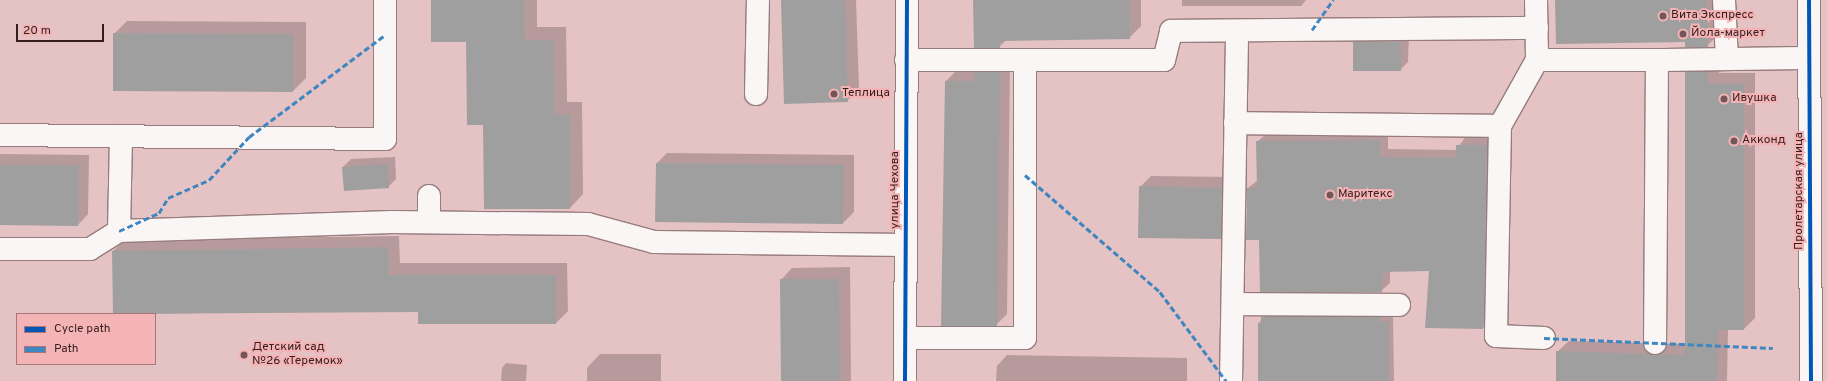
<!DOCTYPE html>
<html>
<head>
<meta charset="utf-8">
<style>
	body { margin:0 }
	#map { position:relative; width:1827px; height:381px; overflow:hidden; background:#e5c2c3; font-family:Overpass,sans-serif }
	div>[style] { position:absolute }
	.shadow>* { inset:0; background:#0003 }
	.building>* { inset:0; background:#a09f9f }
	.roads { filter:drop-shadow(1px 0 #967c7d) drop-shadow(-1px 0 #967c7d) drop-shadow(0 1px #967c7d) drop-shadow(0 -1px #967c7d) }
	.minor>* { height:22px; margin:-11px; padding:0 11px; transform-origin:11px; border-radius:11px; background:#fbf6f6 }
	.quiet>* { height:3px; margin-top:-1.5px; transform-origin:0; background:repeating-linear-gradient(90deg,#3d86c0 0 6px,transparent 0 9px) }
	.cycleway>* { height:4px; margin:-2px; padding:0 2px; transform-origin:2px; border-radius:2px; background:#0057b8 }
	.dots>* { width:11px; height:11px; translate:-50% -50%; box-sizing:border-box; border:2px solid #f4b3b5; border-radius:50% }
	span { translate:-50% -50%; white-space:nowrap; text-align:center; line-height:1.15; -webkit-text-stroke:4px #f4b3b5; paint-order:stroke }
	.poi-label { font-size:12px; color:#361e1f }
	.left { translate:0 -50%; text-align:left }
	.street-label { font-size:12px; color:#361e1f }
	.legend { position:absolute; left:16px; top:313px; width:140px; height:52px; box-sizing:border-box; background:#f4b3b5; border:1px solid #a87779; margin:0; padding:5px 7px; list-style:none; font-size:12px; color:#361e1f }
	.legend li { display:flex; align-items:center; gap:8px; height:20px }
	.legend b { width:20px; border:1px solid #a87779 }
	.scale { position:absolute; left:16px; top:24px; width:88px; height:18px; box-sizing:border-box; border:2px solid #361e1f; border-top:0; padding-left:5px; font-size:12px; line-height:14px; white-space:nowrap; color:#361e1f; -webkit-text-stroke:3px #f4b3b5; paint-order:stroke }
</style>
</head>
<body>
<div id="map">
	<div class="shadow">
		<i style="clip-path:polygon(432px 0,537px 0,537px 27px,566px 27px,567px 102px,582px 102px,583px 194px,570px 208px,484px 124px,467px 41px)"></i>
		<i style="clip-path:polygon(782px 0,856px 0,859px 89px,847px 101px)"></i>
		<i style="clip-path:polygon(974px 0,1141px 0,1141px 26px,1129px 38px,1006px 40px,1000px 46px)"></i>
		<i style="clip-path:polygon(1182px 0,1306px 0,1301px 6px,1182px 6px)"></i>
		<i style="clip-path:polygon(1556px 0,1718px 0,1719px 34px,1707px 46px)"></i>
		<i style="clip-path:polygon(127px 21px,306px 22px,306px 78px,293px 91px,114px 34px)"></i>
		<i style="clip-path:polygon(1362px 34px,1409px 34px,1408px 62px,1400px 70px,1354px 42px)"></i>
		<i style="clip-path:polygon(1697px 61px,1719px 61px,1719px 73px,1755px 73px,1755px 318px,1744px 329px,1728px 329px,1727px 381px,1557px 381px,1557px 352px,1569px 341px,1686px 344px,1686px 73px)"></i>
		<i style="clip-path:polygon(986px 62px,1010px 62px,1007px 314px,997px 324px,946px 81px,956px 71px,977px 71px)"></i>
		<i style="clip-path:polygon(1388px 132px,1388px 149px,1457px 150px,1465px 137px,1495px 137px,1491px 320px,1483px 328px,1430px 270px,1390px 271px,1390px 283px,1381px 291px,1260px 239px,1248px 188px,1258px 180px,1257px 142px,1266px 134px)"></i>
		<i style="clip-path:polygon(667px 153px,854px 155px,854px 212px,843px 223px,657px 163px)"></i>
		<i style="clip-path:polygon(0 154px,89px 155px,88px 214px,78px 225px,0 224px)"></i>
		<i style="clip-path:polygon(395px 157px,396px 179px,388px 187px,343px 167px,351px 159px)"></i>
		<i style="clip-path:polygon(1151px 176px,1232px 177px,1231px 228px,1221px 238px,1140px 187px)"></i>
		<i style="clip-path:polygon(399px 236px,400px 263px,567px 263px,568px 311px,556px 323px,419px 323px,419px 311px,114px 314px,113px 251px,125px 240px)"></i>
		<i style="clip-path:polygon(850px 267px,851px 381px,782px 381px,781px 280px,792px 268px)"></i>
		<i style="clip-path:polygon(1267px 312px,1385px 313px,1384px 317px,1393px 317px,1394px 381px,1259px 381px,1259px 323px)"></i>
		<i style="clip-path:polygon(600px 354px,661px 354px,661px 381px,587px 381px,587px 368px)"></i>
		<i style="clip-path:polygon(1007px 355px,1187px 358px,1187px 381px,996px 381px,997px 366px)"></i>
		<i style="clip-path:polygon(506px 363px,527px 365px,526px 381px,501px 381px,502px 368px)"></i>
	</div>
	<div class="building">
		<i style="clip-path:polygon(431px 0,524px 0,525px 40px,553px 40px,554px 115px,570px 115px,570px 209px,484px 209px,483px 125px,467px 125px,466px 42px,431px 42px)"></i>
		<i style="clip-path:polygon(781px 0,845px 0,848px 102px,784px 104px)"></i>
		<i style="clip-path:polygon(973px 0,1129px 0,1130px 39px,1000px 41px,1000px 48px,974px 48px)"></i>
		<i style="clip-path:polygon(1555px 0,1707px 0,1708px 47px,1685px 47px,1685px 42px,1556px 44px)"></i>
		<i style="clip-path:polygon(113px 33px,293px 34px,293px 92px,113px 91px)"></i>
		<i style="clip-path:polygon(1353px 42px,1401px 42px,1401px 71px,1353px 71px)"></i>
		<i style="clip-path:polygon(974px 72px,1000px 72px,997px 326px,941px 326px,945px 81px,975px 81px)"></i>
		<i style="clip-path:polygon(1685px 72px,1708px 72px,1708px 84px,1744px 84px,1744px 330px,1718px 330px,1717px 381px,1556px 381px,1556px 351px,1685px 355px)"></i>
		<i style="clip-path:polygon(1380px 140px,1380px 157px,1456px 158px,1456px 145px,1487px 145px,1483px 329px,1425px 328px,1429px 271px,1383px 272px,1382px 292px,1260px 292px,1259px 240px,1246px 240px,1247px 188px,1257px 188px,1256px 141px)"></i>
		<i style="clip-path:polygon(656px 163px,844px 165px,843px 224px,655px 222px)"></i>
		<i style="clip-path:polygon(387px 164px,389px 188px,344px 191px,342px 167px)"></i>
		<i style="clip-path:polygon(0 165px,79px 165px,78px 226px,0 225px)"></i>
		<i style="clip-path:polygon(1139px 186px,1222px 188px,1221px 239px,1138px 238px)"></i>
		<i style="clip-path:polygon(388px 247px,388px 275px,556px 275px,556px 324px,418px 324px,418px 312px,113px 314px,112px 251px)"></i>
		<i style="clip-path:polygon(780px 279px,839px 279px,840px 381px,781px 381px)"></i>
		<i style="clip-path:polygon(1261px 317px,1380px 317px,1380px 322px,1389px 321px,1389px 381px,1258px 381px,1258px 323px,1261px 323px)"></i>
	</div>
	<div class="roads">
		<div class="minor">
			<i style="left:1536px;top:0;width:60px;rotate:89deg"></i>
			<i style="left:1537px;top:60px;width:76px;rotate:119.3deg"></i>
			<i style="left:1500px;top:126px;width:210px;rotate:91.1deg"></i>
			<i style="left:1496px;top:336px;width:48px;rotate:2.4deg"></i>
			<i style="left:1724px;top:0;width:59px;rotate:87.1deg"></i>
			<i style="left:1809px;top:0;width:381px;rotate:89.7deg"></i>
			<i style="left:906px;top:60px;width:119px"></i>
			<i style="left:1537px;top:60px;width:120px"></i>
			<i style="left:1657px;top:60px;width:283px;rotate:90.4deg"></i>
			<i style="left:1657px;top:60px;width:152px;rotate:-0.8deg"></i>
			<i style="left:756px;top:94px;width:94px;rotate:-88.8deg"></i>
			<i style="left:1235px;top:123px;width:265px;rotate:0.6deg"></i>
			<i style="left:0;top:135px;width:385px;rotate:0.6deg"></i>
			<i style="left:385px;top:139px;width:139px;rotate:-90deg"></i>
			<i style="left:121px;top:136px;width:95px;rotate:91.2deg"></i>
			<i style="left:119px;top:231px;width:273px;rotate:-1.9deg"></i>
			<i style="left:392px;top:222px;width:196px;rotate:0.6deg"></i>
			<i style="left:588px;top:224px;width:68px;rotate:15.3deg"></i>
			<i style="left:654px;top:242px;width:252px;rotate:0.7deg"></i>
			<i style="left:429px;top:222px;width:26px;rotate:-90deg"></i>
			<i style="left:0;top:249px;width:90px"></i>
			<i style="left:90px;top:249px;width:34px;rotate:-32deg"></i>
			<i style="left:1233px;top:304px;width:166px;rotate:0.3deg"></i>
			<i style="left:905px;top:338px;width:120px"></i>
			<i style="left:1025px;top:338px;width:278px;rotate:-90deg"></i>
			<i style="left:1025px;top:60px;width:139px"></i>
			<i style="left:1164px;top:60px;width:30px;rotate:-76deg"></i>
			<i style="left:1171px;top:31px;width:366px;rotate:-0.5deg"></i>
			<i style="left:905px;top:381px;width:381px;rotate:-89.7deg"></i>
			<i style="left:1231px;top:381px;width:350px;rotate:-89deg"></i>
		</div>
	</div>
	<div class="quiet">
		<i style="left:1312px;top:30px;width:37px;rotate:-55deg"></i>
		<i style="left:1025px;top:175px;width:179px;rotate:40.9deg"></i>
		<i style="left:1160px;top:292px;width:111px;rotate:53.4deg"></i>
		<i style="left:119px;top:231px;width:44px;rotate:-24.2deg"></i>
		<i style="left:159px;top:213px;width:17px;rotate:-59deg"></i>
		<i style="left:168px;top:198px;width:45px;rotate:-23.7deg"></i>
		<i style="left:209px;top:180px;width:59px;rotate:-47.1deg"></i>
		<i style="left:249px;top:137px;width:170px;rotate:-36.9deg"></i>
		<i style="left:1544px;top:338px;width:229px;rotate:2.5deg"></i>
	</div>
	<div class="cycleway">
		<i style="left:1809px;top:0;width:381px;rotate:89.7deg"></i>
		<i style="left:905px;top:381px;width:381px;rotate:-89.7deg"></i>
	</div>
	<div class="dots">
		<i style="left:1663px;top:16px;background:#735758"></i>
		<i style="left:1683px;top:34px;background:#735758"></i>
		<i style="left:834px;top:94px;background:#735758"></i>
		<i style="left:1724px;top:99px;background:#735758"></i>
		<i style="left:1734px;top:141px;background:#735758"></i>
		<i style="left:1330px;top:195px;background:#735758"></i>
		<i style="left:244px;top:355px;background:#735758"></i>
	</div>
	<div class="poi-label">
		<span class="left" style="left:1671px;top:16px">Вита Экспресс</span>
		<span class="left" style="left:1691px;top:34px">Йола-маркет</span>
		<span class="left" style="left:842px;top:94px">Теплица</span>
		<span class="left" style="left:1732px;top:99px">Ивушка</span>
		<span class="left" style="left:1742px;top:141px">Акконд</span>
		<span class="left" style="left:1338px;top:195px">Маритекс</span>
		<span class="left" style="left:252px;top:355px">Детский сад<br>№26 «Теремок»</span>
	</div>
	<div class="street-label">
		<span style="left:896px;top:190px;rotate:-90deg">улица Чехова</span>
		<span style="left:1800px;top:191px;rotate:-90deg">Пролетарская улица</span>
	</div>
	<ul class="legend">
	<li><b style="height:5px;background:#0057b8"></b>Cycle path</li>
	<li><b style="height:5px;background:#3d86c0"></b>Path</li>
	</ul>
	<div class="scale">20 m</div>
</div>
</body>
</html>
